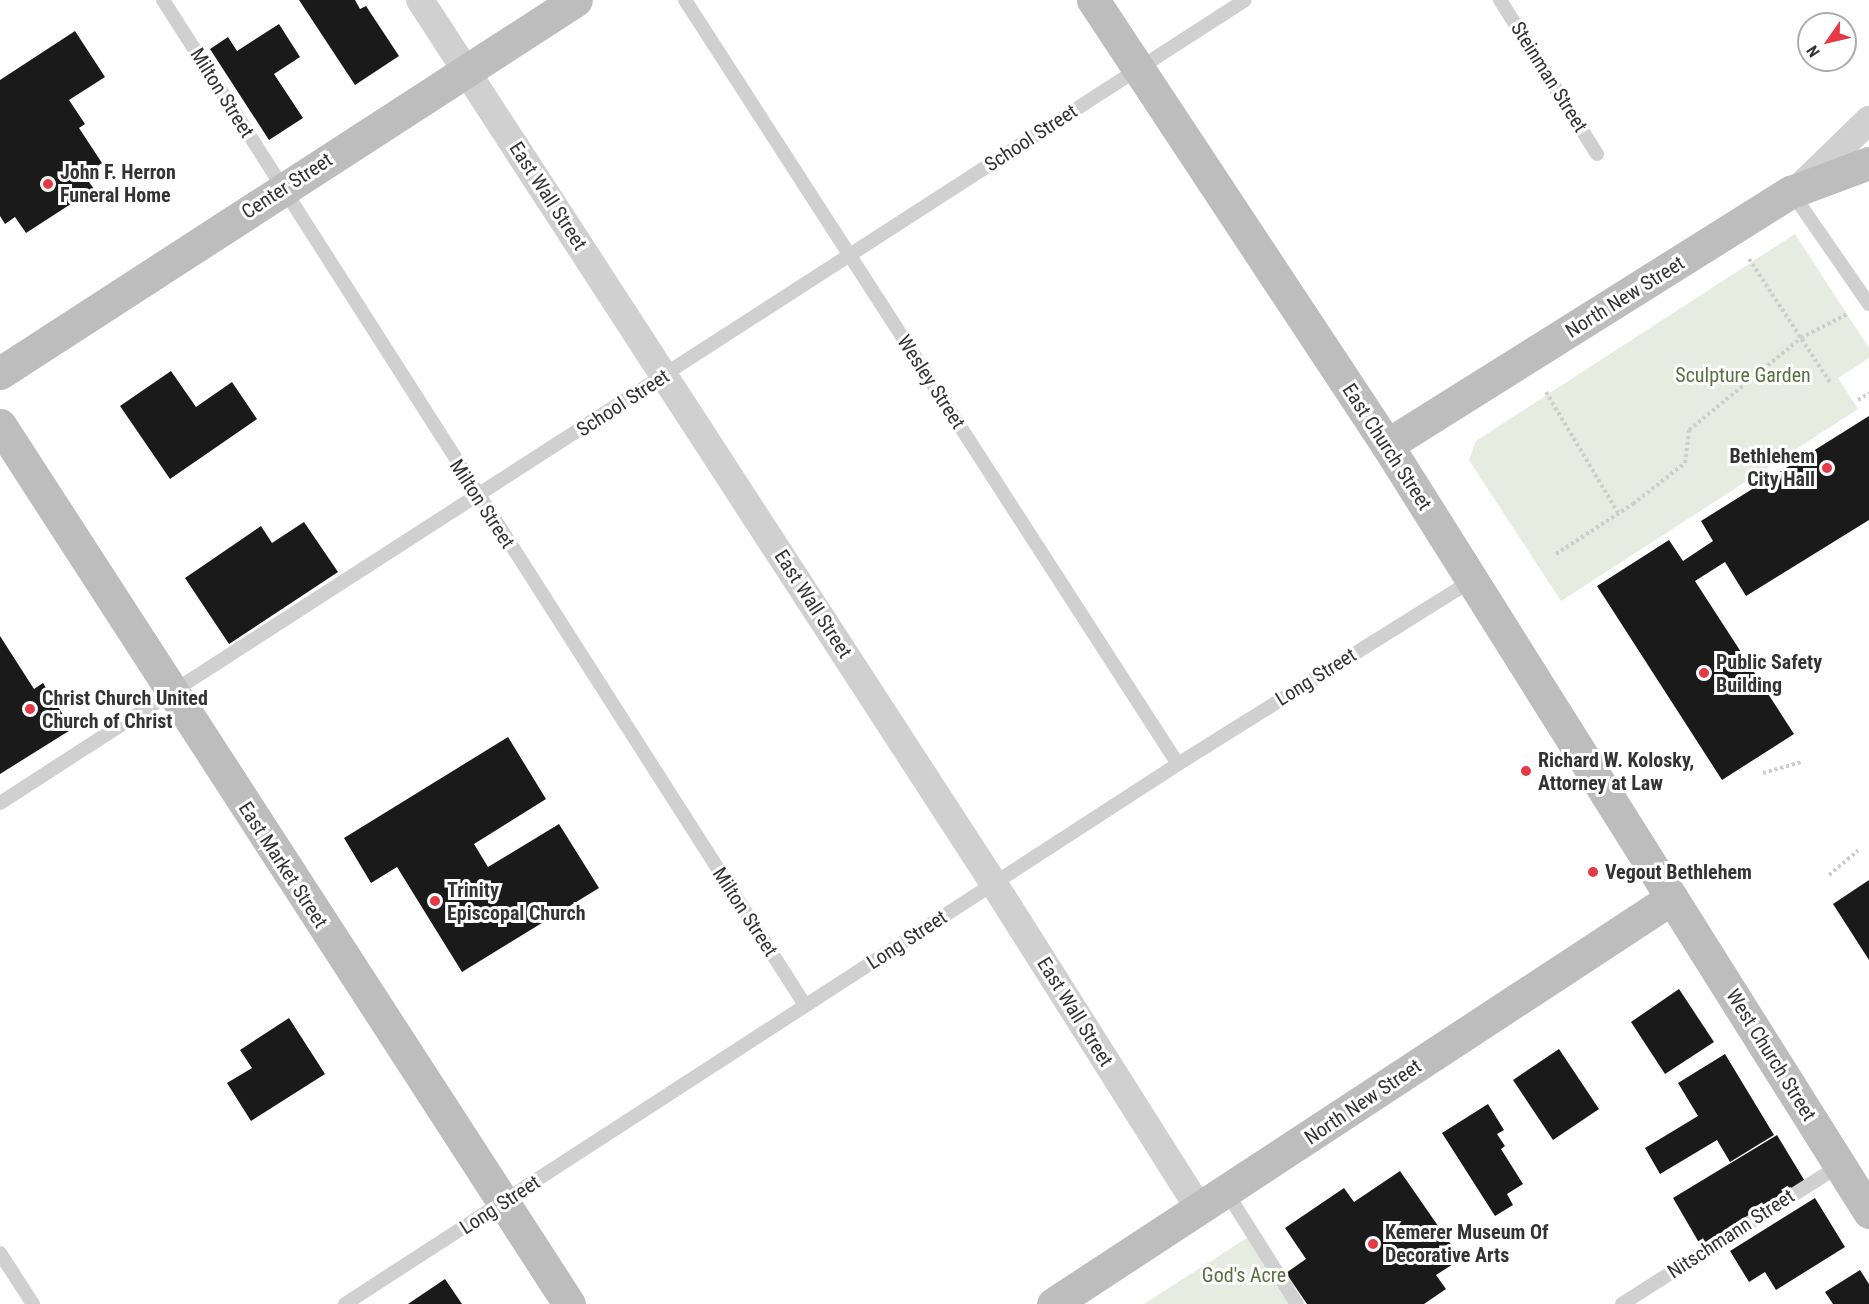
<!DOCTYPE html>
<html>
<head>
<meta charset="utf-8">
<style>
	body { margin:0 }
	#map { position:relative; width:1869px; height:1304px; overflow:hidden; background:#fff; font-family:"Roboto Condensed",sans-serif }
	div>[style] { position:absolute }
	.green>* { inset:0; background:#e6ecdf }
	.building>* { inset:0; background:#1a1a1a }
	.path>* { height:4px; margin-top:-2px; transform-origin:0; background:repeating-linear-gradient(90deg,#cdcdcd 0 3px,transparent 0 6px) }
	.lane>* { height:14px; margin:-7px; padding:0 7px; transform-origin:7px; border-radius:7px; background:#d0d0d0 }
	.street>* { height:28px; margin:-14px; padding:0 14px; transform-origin:14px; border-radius:14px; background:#d0d0d0 }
	.secondary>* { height:33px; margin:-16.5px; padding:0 16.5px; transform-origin:16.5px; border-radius:16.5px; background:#bdbdbd }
	.dots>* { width:16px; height:16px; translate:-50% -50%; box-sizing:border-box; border:3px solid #fff; border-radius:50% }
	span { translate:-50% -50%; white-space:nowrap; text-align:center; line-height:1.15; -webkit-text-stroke:6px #fff; paint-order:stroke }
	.street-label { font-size:20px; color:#333 }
	.poi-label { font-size:20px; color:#333; font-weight:700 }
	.left { translate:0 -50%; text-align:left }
	.right { translate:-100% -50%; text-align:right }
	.park-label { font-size:20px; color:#56703f }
	.north { position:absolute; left:1797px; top:12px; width:60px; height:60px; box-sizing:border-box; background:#fff; border:2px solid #adadad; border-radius:50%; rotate:236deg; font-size:16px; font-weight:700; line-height:24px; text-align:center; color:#333 }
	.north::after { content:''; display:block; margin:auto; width:21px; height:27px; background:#e63946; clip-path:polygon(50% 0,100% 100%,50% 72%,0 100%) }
</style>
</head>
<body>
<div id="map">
	<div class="green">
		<i style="clip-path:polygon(1795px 234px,1869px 348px,1869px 358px,1838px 378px,1858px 409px,1561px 601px,1469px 460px,1476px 441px)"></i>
		<i style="clip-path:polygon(1253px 1234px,1298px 1304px,1144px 1304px)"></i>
	</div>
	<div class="building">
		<i style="clip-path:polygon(299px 0,355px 0,360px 9px,366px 6px,399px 56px,355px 85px)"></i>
		<i style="clip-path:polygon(279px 24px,300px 57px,274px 74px,303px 118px,269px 140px,210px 49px,228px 37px,237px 51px)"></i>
		<i style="clip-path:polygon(75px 31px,105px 77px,69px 100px,85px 124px,79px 128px,102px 163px,84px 175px,94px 189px,26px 233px,15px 217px,5px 224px,0 216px,0 80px)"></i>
		<i style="clip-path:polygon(171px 371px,196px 407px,232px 382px,257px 419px,170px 479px,120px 406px)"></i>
		<i style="clip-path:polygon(1869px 416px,1869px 520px,1746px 596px,1725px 562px,1695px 581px,1794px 734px,1722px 780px,1597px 586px,1669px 540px,1683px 561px,1713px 541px,1701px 521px)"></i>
		<i style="clip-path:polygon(304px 522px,338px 572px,229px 644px,185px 578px,261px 526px,272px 543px)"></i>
		<i style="clip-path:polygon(0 636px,34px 689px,43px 683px,72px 729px,0 774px)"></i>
		<i style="clip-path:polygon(508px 737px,546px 799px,474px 844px,488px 867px,559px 824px,599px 888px,462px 972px,397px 867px,371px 883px,344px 838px)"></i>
		<i style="clip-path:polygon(1869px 880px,1869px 960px,1833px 904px)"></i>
		<i style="clip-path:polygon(1679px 989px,1714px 1042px,1665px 1074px,1631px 1022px)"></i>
		<i style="clip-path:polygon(289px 1018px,325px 1074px,251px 1121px,227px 1083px,252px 1068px,240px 1050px)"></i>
		<i style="clip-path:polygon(1559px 1049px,1599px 1109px,1553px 1140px,1513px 1080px)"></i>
		<i style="clip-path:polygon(1725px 1054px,1774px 1135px,1730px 1162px,1717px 1140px,1660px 1174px,1645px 1148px,1698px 1116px,1678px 1083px)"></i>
		<i style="clip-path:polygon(1488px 1104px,1504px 1130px,1497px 1134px,1505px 1146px,1501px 1149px,1523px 1184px,1507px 1194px,1513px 1205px,1495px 1216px,1442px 1133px)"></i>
		<i style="clip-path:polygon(1777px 1135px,1806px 1183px,1701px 1246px,1673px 1198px)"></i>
		<i style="clip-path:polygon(1400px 1171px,1461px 1259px,1436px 1275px,1446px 1289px,1424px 1304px,1307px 1304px,1286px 1273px,1306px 1259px,1285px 1228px,1344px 1188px,1354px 1202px)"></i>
		<i style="clip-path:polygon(1815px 1198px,1845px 1247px,1776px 1290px,1765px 1272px,1749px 1282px,1730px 1251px)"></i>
		<i style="clip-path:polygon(1860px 1270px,1869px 1284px,1869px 1304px,1833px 1304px,1825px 1292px)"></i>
		<i style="clip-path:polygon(445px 1279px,462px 1304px,408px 1304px)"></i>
	</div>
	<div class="path">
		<i style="left:1749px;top:259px;width:149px;rotate:56.7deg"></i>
		<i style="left:1546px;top:392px;width:141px;rotate:59.2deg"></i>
		<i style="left:1858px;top:400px;width:13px;rotate:-32deg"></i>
		<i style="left:1556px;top:554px;width:92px;rotate:-33deg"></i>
		<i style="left:1633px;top:504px;width:66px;rotate:-38.3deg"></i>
		<i style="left:1685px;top:463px;width:33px;rotate:-83deg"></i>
		<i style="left:1689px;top:430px;width:145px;rotate:-39.4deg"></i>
		<i style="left:1801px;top:338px;width:52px;rotate:-27.6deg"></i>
		<i style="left:1763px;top:773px;width:41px;rotate:-15.8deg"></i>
		<i style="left:1829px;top:875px;width:38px;rotate:-40deg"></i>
	</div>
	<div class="lane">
		<i style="left:163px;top:0;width:1193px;rotate:57.43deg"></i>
		<i style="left:685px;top:0;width:909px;rotate:57.17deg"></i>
		<i style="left:1500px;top:0;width:182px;rotate:57.8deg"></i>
		<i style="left:1792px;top:193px;width:135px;rotate:55.3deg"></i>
		<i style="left:0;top:803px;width:1481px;rotate:-32.82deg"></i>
		<i style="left:1227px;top:1193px;width:131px;rotate:57.8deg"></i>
		<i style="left:0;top:1253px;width:61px;rotate:57.1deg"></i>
		<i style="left:345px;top:1304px;width:993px;rotate:-32.95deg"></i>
		<i style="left:1178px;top:764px;width:347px;rotate:-32deg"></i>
		<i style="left:1622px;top:1304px;width:259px;rotate:-32.5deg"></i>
	</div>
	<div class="street">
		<i style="left:420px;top:0;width:1054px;rotate:57deg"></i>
		<i style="left:994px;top:884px;width:386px;rotate:57.7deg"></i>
		<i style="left:1804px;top:183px;width:91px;rotate:-44.1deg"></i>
	</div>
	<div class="secondary">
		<i style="left:1093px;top:0;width:533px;rotate:56.55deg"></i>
		<i style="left:1387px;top:445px;width:906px;rotate:57.85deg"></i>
		<i style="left:0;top:373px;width:686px;rotate:-32.93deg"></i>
		<i style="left:0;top:425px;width:1047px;rotate:57.08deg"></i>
		<i style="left:1387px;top:445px;width:477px;rotate:-32.1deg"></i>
		<i style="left:1791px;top:192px;width:83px;rotate:-20.4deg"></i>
		<i style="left:1053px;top:1304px;width:740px;rotate:-33.26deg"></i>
	</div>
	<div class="dots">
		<i style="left:48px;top:184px;background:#e63946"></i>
		<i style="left:1827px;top:468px;background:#e63946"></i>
		<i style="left:1704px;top:673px;background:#e63946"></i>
		<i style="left:30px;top:709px;background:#e63946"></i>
		<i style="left:1526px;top:771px;background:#e63946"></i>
		<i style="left:1593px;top:872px;background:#e63946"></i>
		<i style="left:435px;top:901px;background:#e63946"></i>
		<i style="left:1373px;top:1244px;background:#e63946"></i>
	</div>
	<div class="street-label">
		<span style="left:1549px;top:77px;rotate:58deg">Steinman Street</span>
		<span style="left:222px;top:93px;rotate:58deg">Milton Street</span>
		<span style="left:1031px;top:138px;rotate:-33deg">School Street</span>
		<span style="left:287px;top:186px;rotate:-33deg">Center Street</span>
		<span style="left:548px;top:196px;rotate:57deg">East Wall Street</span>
		<span style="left:1625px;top:297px;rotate:-32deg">North New Street</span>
		<span style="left:931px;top:382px;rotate:57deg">Wesley Street</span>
		<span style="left:623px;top:403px;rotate:-33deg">School Street</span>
		<span style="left:1387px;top:447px;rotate:57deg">East Church Street</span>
		<span style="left:482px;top:504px;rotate:57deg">Milton Street</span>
		<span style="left:813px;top:604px;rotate:57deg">East Wall Street</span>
		<span style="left:1316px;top:677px;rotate:-32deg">Long Street</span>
		<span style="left:283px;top:865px;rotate:57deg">East Market Street</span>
		<span style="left:745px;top:912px;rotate:57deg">Milton Street</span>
		<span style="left:907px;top:940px;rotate:-33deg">Long Street</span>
		<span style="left:1075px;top:1012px;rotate:58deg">East Wall Street</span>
		<span style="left:1771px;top:1055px;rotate:58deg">West Church Street</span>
		<span style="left:1363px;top:1102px;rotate:-34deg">North New Street</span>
		<span style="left:500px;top:1205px;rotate:-33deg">Long Street</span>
		<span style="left:1731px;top:1234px;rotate:-33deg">Nitschmann Street</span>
	</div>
	<div class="poi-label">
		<span class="left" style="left:60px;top:184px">John F. Herron<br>Funeral Home</span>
		<span class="right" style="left:1815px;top:468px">Bethlehem<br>City Hall</span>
		<span class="left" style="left:1716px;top:674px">Public Safety<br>Building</span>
		<span class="left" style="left:42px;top:710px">Christ Church United<br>Church of Christ</span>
		<span class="left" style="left:1538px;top:772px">Richard W. Kolosky,<br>Attorney at Law</span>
		<span class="left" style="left:1605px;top:872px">Vegout Bethlehem</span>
		<span class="left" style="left:447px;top:902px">Trinity<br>Episcopal Church</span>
		<span class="left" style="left:1385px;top:1244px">Kemerer Museum Of<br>Decorative Arts</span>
	</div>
	<div class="park-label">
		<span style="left:1743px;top:375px">Sculpture Garden</span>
		<span style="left:1244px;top:1275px">God's Acre</span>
	</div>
	<div class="north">N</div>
</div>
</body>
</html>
